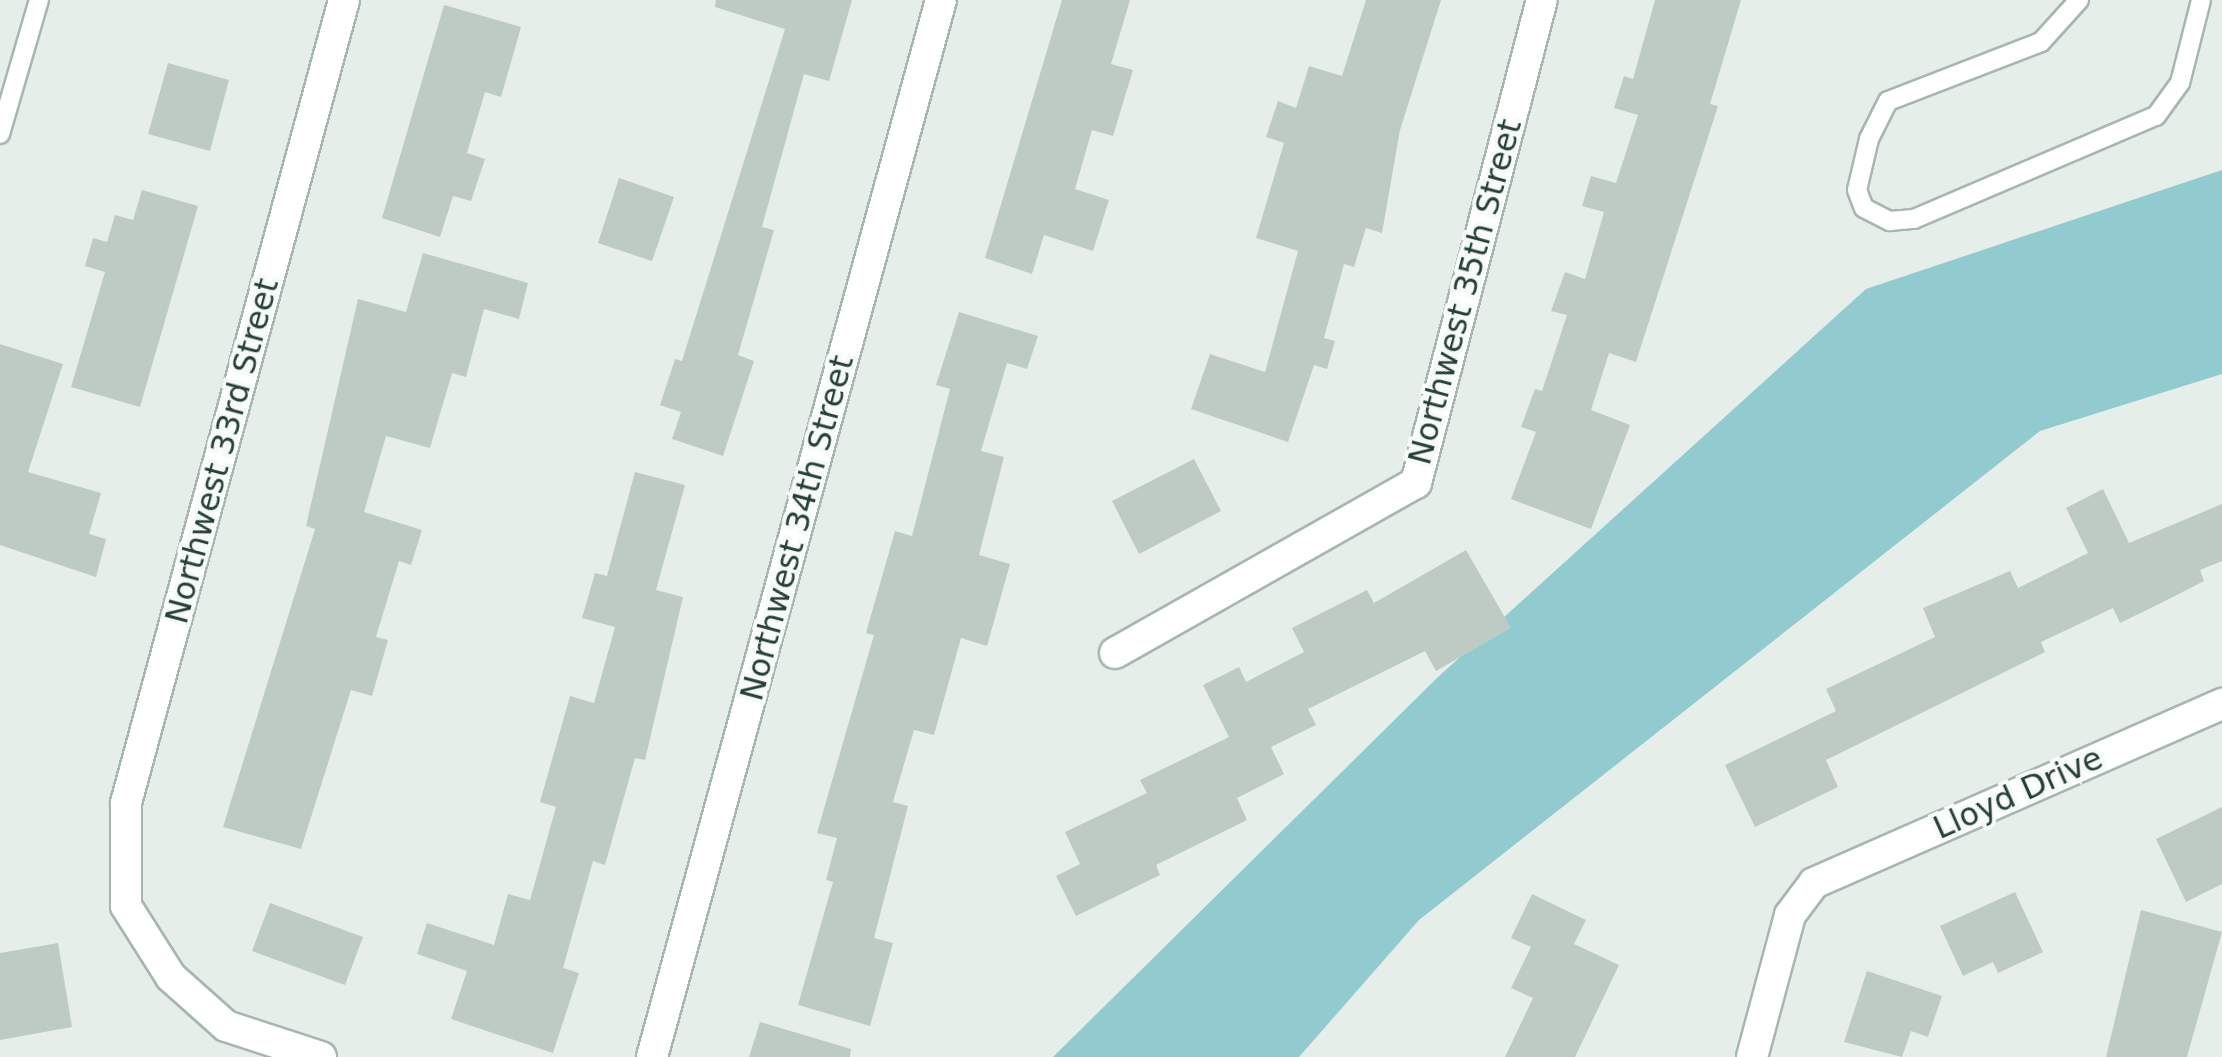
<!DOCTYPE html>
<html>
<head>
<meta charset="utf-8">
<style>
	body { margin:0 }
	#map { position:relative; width:2222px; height:1057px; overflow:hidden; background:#e6eee9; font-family:"DejaVu Sans",sans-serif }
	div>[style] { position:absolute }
	.water>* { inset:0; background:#92cbcf }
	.building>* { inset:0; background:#becbc5 }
	.roads { filter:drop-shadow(2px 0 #a8b6b0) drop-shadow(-2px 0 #a8b6b0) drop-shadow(0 2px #a8b6b0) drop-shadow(0 -2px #a8b6b0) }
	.lane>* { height:18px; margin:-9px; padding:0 9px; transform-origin:9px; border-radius:9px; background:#fff }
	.street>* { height:30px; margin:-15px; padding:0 15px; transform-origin:15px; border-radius:15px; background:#fff }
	span { translate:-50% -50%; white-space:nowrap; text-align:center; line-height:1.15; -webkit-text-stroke:8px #f6faf8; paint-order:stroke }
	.street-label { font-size:32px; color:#253f36 }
</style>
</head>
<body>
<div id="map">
	<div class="water">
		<i style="clip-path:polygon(2222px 170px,2222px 374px,2040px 431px,1419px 920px,1299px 1057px,1053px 1057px,1438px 677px,1866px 289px)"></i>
	</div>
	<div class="building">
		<i style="clip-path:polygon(716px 0,852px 0,829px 81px,804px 74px,762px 227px,774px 230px,738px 355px,754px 361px,723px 456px,672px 439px,681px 412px,660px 405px,675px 359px,682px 361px,785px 29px,715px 7px)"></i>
		<i style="clip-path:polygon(1062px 0,1130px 0,1111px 64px,1133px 70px,1113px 136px,1092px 130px,1075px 189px,1109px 200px,1093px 251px,1044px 235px,1032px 274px,985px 258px)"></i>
		<i style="clip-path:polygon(1366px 0,1441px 0,1400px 130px,1382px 233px,1366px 228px,1354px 267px,1344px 264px,1324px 338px,1335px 341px,1327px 369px,1314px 365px,1288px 442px,1191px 409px,1210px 354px,1265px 372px,1298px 251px,1256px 238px,1284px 143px,1266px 137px,1278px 101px,1296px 108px,1309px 66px,1342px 76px)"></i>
		<i style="clip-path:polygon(1655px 0,1741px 0,1710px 104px,1718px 106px,1636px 362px,1609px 353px,1591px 410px,1630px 425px,1591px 529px,1511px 499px,1536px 432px,1521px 427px,1535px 389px,1542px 391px,1567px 315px,1551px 311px,1565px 272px,1585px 279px,1604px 212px,1582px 206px,1591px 176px,1616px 183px,1638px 115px,1614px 108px,1624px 76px,1633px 79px)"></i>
		<i style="clip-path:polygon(444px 5px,521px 27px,501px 97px,485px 92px,467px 153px,485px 159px,471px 201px,453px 196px,440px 237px,382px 218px)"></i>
		<i style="clip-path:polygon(168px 63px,229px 80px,210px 151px,148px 134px)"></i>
		<i style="clip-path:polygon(619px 178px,674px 197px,652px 261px,598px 243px)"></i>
		<i style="clip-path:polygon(142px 190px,198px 206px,140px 407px,71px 387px,105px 272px,85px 266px,93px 238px,107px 242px,115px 215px,133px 220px)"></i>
		<i style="clip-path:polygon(423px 253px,528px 283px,519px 319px,484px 309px,466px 377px,452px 373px,430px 448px,386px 436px,364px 512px,422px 530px,411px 565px,399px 561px,376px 637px,388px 640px,372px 696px,351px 690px,301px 849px,223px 827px,315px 529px,306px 526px,358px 299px,406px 312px)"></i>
		<i style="clip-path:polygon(959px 312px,1038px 336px,1027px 369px,1007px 363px,981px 451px,1004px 457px,979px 555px,1010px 564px,987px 646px,961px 638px,934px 735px,914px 730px,893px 802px,908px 806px,874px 938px,893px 943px,870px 1026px,798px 1005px,833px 882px,826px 880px,837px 838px,817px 833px,874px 635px,866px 633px,895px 531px,912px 536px,950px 389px,936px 385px)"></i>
		<i style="clip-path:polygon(0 344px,63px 364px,28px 472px,101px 493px,89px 534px,106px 539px,96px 577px,0 545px)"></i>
		<i style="clip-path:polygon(1194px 459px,1221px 511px,1139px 554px,1112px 501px)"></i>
		<i style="clip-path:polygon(635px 472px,685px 485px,656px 590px,683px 597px,645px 760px,635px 758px,605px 865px,593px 861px,563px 968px,579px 973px,553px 1053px,451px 1019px,467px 971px,417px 954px,427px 923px,494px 945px,508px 894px,530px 900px,556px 807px,540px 802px,570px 696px,594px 703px,615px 627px,582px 618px,595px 573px,607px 576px)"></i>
		<i style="clip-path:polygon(2103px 489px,2129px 543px,2222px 504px,2222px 561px,2200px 570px,2204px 581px,2159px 604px,2120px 623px,2113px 608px,2041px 642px,2045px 652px,1826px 760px,1838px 787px,1755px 827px,1725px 765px,1836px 711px,1826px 689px,1935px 637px,1923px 608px,2010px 571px,2018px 588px,2088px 553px,2066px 508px)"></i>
		<i style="clip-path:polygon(1466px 550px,1511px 628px,1436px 671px,1425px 651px,1308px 709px,1316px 725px,1271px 747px,1284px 774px,1237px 798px,1247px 820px,1156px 865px,1160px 875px,1076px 916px,1056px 876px,1080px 864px,1065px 832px,1147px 793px,1140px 780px,1229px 737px,1203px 685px,1239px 667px,1246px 682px,1304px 652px,1292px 628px,1367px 590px,1374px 603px)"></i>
		<i style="clip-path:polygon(2222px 807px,2222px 884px,2186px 902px,2156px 839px)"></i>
		<i style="clip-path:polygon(2015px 892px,2043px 952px,1998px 973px,1993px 962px,1963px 976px,1940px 926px)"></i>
		<i style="clip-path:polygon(1532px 894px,1586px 920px,1574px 944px,1619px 965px,1575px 1057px,1505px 1057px,1533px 998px,1511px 988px,1531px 947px,1511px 938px)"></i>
		<i style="clip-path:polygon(270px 903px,363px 937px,345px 985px,252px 951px)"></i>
		<i style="clip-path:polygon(2141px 910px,2222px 932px,2187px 1057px,2106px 1057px)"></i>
		<i style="clip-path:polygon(58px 943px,72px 1027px,0 1040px,0 953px)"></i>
		<i style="clip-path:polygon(1867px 971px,1942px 996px,1928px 1037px,1911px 1031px,1902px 1057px,1844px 1042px)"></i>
		<i style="clip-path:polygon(760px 1022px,851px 1049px,850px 1057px,749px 1057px)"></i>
	</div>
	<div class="roads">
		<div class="lane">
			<i style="left:2079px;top:0;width:57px;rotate:132.1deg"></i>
			<i style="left:2041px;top:42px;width:164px;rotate:158.9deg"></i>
			<i style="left:1888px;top:101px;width:42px;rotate:116.6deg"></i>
			<i style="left:1869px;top:139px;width:52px;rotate:103.2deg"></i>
			<i style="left:1857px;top:190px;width:19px;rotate:69deg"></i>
			<i style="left:1864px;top:208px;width:29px;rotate:27deg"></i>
			<i style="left:1890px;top:221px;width:24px;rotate:-5deg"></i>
			<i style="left:1914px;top:219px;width:263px;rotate:-23.1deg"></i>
			<i style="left:2156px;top:116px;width:41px;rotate:-54deg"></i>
			<i style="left:2180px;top:83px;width:86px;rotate:-75.8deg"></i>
			<i style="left:0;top:134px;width:140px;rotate:-73.8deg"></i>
		</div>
		<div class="street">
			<i style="left:1115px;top:653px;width:346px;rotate:-29.5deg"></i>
			<i style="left:1416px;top:483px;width:499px;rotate:-75.4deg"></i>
			<i style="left:321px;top:1057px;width:100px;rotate:-161.9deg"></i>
			<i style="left:226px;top:1026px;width:74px;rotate:-138.3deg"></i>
			<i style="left:171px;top:977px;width:84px;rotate:-122.4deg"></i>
			<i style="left:126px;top:906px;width:103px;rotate:-90deg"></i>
			<i style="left:126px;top:803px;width:832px;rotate:-74.81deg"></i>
			<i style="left:652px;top:1057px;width:1096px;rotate:-74.71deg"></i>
			<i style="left:1752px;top:1057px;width:147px;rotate:-75deg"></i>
			<i style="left:1790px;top:915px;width:40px;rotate:-53deg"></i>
			<i style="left:1814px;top:883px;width:446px;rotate:-23.7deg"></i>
		</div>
	</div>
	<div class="street-label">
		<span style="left:1465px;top:292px;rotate:-75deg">Northwest 35th Street</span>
		<span style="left:222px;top:451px;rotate:-75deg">Northwest 33rd Street</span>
		<span style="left:797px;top:528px;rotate:-75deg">Northwest 34th Street</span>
		<span style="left:2018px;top:793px;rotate:-24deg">Lloyd Drive</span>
	</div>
</div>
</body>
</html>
